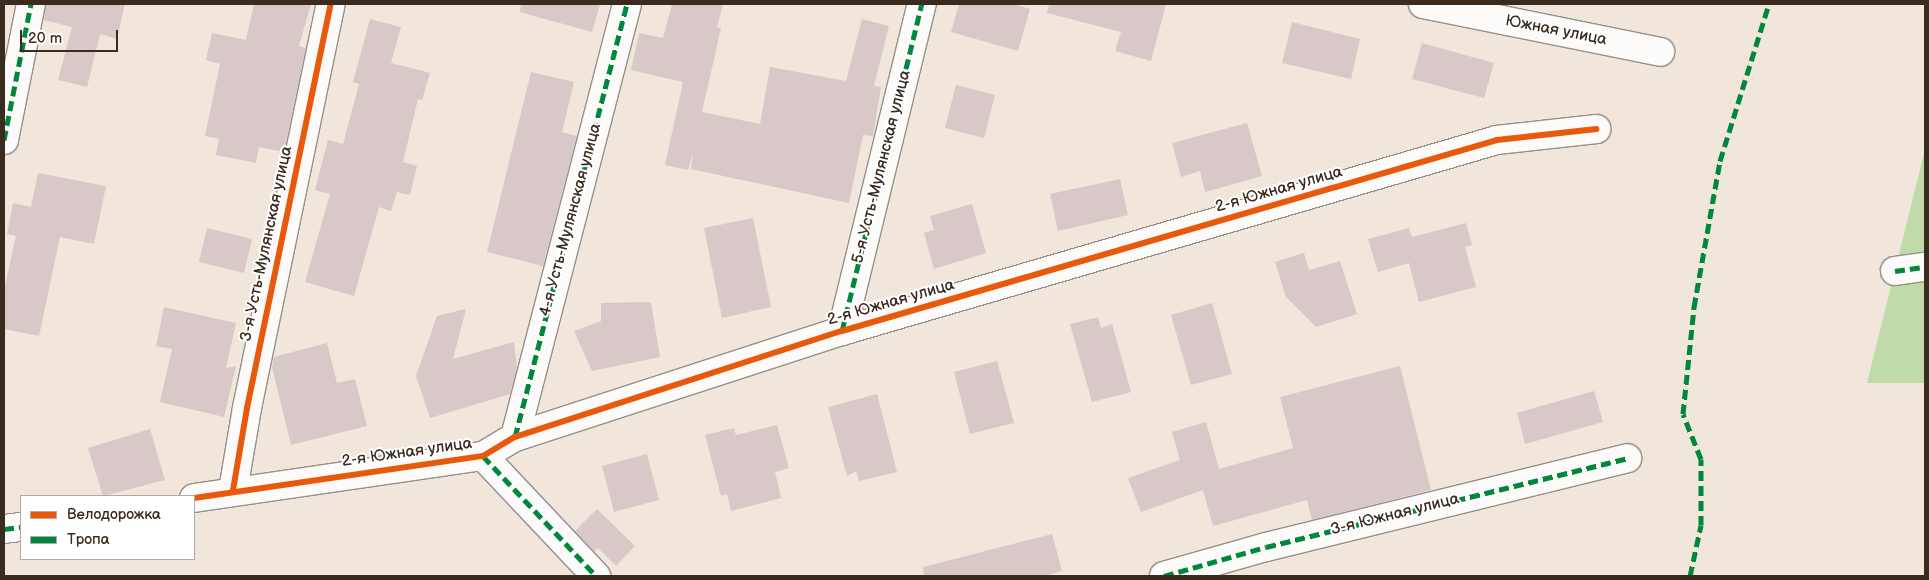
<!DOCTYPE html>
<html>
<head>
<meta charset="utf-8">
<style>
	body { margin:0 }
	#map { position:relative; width:1929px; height:580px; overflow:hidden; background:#f0e6db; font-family:"Balsamiq Sans",sans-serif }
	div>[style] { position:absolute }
	.green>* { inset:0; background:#c1daaa }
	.building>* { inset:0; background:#d8c8c7 }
	.roads { filter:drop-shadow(1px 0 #968f87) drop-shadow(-1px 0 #968f87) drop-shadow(0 1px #968f87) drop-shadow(0 -1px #968f87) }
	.minor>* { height:28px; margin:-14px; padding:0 14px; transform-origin:14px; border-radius:14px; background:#fdfbfa }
	.quiet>* { height:5px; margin-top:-2.5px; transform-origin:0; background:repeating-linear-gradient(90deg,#00873e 0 10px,transparent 0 15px) }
	.cycleway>* { height:6px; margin:-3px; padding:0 3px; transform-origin:3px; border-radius:3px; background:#e8590c }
	span { translate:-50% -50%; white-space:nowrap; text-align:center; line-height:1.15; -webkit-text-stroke:4px #fff; paint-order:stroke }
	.street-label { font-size:16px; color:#3b2a1e }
	.frame { position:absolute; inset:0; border:5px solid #3b2a1e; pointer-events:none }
	.legend { position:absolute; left:20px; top:495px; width:175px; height:65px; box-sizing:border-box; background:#fff; border:1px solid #b1aaa5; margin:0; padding:6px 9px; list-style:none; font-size:15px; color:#3b2a1e }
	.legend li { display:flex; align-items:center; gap:10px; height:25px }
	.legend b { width:25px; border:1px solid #b1aaa5 }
	.scale { position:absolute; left:20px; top:30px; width:98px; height:22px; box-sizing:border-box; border:2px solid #3b2a1e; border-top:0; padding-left:6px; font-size:15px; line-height:18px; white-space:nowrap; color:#3b2a1e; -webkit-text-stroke:4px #fff; paint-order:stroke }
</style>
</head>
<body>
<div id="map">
	<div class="green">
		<i style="clip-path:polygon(1925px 149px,1925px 383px,1867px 383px)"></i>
	</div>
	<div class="building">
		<i style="clip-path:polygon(46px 4px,125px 4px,117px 39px,100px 34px,87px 87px,58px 80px,72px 27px,44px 20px)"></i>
		<i style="clip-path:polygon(254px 4px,311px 4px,299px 46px,306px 48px,284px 152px,259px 147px,256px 163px,216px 155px,219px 139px,205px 136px,220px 64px,206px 60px,212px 33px,246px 40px)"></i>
		<i style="clip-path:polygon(521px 4px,600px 4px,592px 32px,520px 12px)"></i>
		<i style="clip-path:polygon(672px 4px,723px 4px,717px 27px,721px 28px,702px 112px,760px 124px,770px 67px,846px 81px,862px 19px,889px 26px,874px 86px,881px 87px,873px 136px,863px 135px,849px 203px,691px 169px,693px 152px,688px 170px,665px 165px,683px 82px,631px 70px,639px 33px,663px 38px)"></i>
		<i style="clip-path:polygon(959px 4px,1014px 4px,1030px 9px,1018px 51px,951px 32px)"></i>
		<i style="clip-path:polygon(1049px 4px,1166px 4px,1151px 61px,1115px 51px,1121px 32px,1047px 13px)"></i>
		<i style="clip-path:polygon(370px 19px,401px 27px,391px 63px,430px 73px,422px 100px,418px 99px,403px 162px,417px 166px,410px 195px,397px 192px,391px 211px,379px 207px,354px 296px,305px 282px,330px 194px,315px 190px,328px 140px,343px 144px,359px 84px,353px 82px)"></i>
		<i style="clip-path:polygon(1292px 22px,1360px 39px,1351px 79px,1282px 63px)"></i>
		<i style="clip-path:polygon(1422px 43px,1494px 63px,1484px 98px,1412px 79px)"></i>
		<i style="clip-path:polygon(531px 72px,574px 82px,562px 132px,577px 136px,543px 266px,487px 252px)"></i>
		<i style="clip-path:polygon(956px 85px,995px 95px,984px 138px,945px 128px)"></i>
		<i style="clip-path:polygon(1247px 123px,1262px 176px,1205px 192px,1200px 171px,1181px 177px,1172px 143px)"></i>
		<i style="clip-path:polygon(38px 173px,106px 186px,94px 244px,60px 237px,39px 336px,4px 329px,4px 290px,16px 236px,7px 234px,13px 203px,31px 207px)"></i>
		<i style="clip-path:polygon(1120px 179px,1128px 215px,1058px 231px,1050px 194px)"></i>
		<i style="clip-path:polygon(972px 204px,986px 253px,934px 269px,924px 233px,934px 230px,930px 216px)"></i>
		<i style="clip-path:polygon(753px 218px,771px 307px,722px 318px,704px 228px)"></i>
		<i style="clip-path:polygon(1466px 223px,1472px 245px,1465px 247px,1476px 287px,1419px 302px,1409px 263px,1378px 272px,1368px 239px,1409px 228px,1412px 237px)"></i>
		<i style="clip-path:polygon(207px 228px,252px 239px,244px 273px,199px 262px)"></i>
		<i style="clip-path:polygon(1304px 253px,1309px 270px,1340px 261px,1357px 314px,1316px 327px,1286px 297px,1275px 262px)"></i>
		<i style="clip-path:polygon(651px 302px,660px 357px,592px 371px,574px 331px,601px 321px,601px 303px)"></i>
		<i style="clip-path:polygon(1212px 303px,1232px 374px,1191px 385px,1171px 315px)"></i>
		<i style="clip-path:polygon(164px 307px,236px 323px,226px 368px,236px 366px,224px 417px,160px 402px,172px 349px,156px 346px)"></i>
		<i style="clip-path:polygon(466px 309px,453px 359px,514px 342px,517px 368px,510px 394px,430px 418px,416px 376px,437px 316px)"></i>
		<i style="clip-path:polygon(1098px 317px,1101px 328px,1112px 324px,1131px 392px,1092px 402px,1070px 324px)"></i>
		<i style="clip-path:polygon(327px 343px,337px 383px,355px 379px,367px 426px,291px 445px,272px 367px,274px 357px)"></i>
		<i style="clip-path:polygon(997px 361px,1014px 423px,970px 434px,954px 372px)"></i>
		<i style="clip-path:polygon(1400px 366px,1431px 490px,1312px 520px,1307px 500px,1213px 526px,1203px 490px,1141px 512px,1128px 478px,1180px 460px,1172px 432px,1206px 422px,1219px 469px,1293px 448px,1280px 397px)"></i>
		<i style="clip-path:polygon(1594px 391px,1603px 422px,1525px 444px,1517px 413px)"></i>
		<i style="clip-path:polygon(877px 394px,897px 472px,859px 481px,856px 471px,847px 476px,828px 407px)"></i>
		<i style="clip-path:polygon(777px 425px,789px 468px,775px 472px,781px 498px,731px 511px,727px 494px,721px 496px,705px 435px,734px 428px,736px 435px)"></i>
		<i style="clip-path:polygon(150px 429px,165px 480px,103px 496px,88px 448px)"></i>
		<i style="clip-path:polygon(647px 454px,659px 500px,614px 512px,602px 466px)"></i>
		<i style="clip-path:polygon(597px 509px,635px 546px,616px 566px,598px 548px,594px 552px,575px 531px)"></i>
		<i style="clip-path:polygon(1052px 534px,1062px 571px,1044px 576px,924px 576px,923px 567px)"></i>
	</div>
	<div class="roads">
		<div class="minor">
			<i style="left:1423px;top:4px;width:242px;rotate:11.4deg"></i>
			<i style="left:4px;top:140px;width:139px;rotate:-78.8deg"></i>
			<i style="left:1895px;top:271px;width:30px;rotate:-8deg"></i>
			<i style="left:842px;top:331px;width:337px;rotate:-76.3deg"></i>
			<i style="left:515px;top:437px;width:447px;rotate:-75.5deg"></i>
			<i style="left:483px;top:456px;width:165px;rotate:46.7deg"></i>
			<i style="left:233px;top:490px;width:83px;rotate:-80.3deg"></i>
			<i style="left:247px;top:408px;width:413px;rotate:-78.3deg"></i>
			<i style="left:194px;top:498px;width:292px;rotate:-8.3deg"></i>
			<i style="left:483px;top:456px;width:37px;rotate:-31deg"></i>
			<i style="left:515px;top:437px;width:344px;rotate:-18deg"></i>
			<i style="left:842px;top:331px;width:682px;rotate:-16.26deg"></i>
			<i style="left:1497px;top:140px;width:100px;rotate:-6.3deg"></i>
			<i style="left:4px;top:529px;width:17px;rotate:-7deg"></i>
			<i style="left:1164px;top:576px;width:106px;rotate:-15.9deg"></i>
			<i style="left:1266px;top:547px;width:372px;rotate:-13.8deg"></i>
		</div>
	</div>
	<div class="quiet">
		<i style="left:4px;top:140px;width:139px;rotate:-78.8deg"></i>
		<i style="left:1895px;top:271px;width:30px;rotate:-8deg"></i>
		<i style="left:842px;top:331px;width:337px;rotate:-76.3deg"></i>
		<i style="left:515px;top:437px;width:447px;rotate:-75.5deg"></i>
		<i style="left:483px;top:456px;width:165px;rotate:46.7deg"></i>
		<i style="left:4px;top:529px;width:17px;rotate:-7deg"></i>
		<i style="left:1164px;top:576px;width:106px;rotate:-15.9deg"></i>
		<i style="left:1266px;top:547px;width:372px;rotate:-13.8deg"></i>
		<i style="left:1690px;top:576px;width:52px;rotate:-77.8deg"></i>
		<i style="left:1701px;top:525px;width:66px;rotate:-90deg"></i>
		<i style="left:1701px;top:459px;width:48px;rotate:-111.8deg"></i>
		<i style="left:1683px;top:414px;width:108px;rotate:-84.1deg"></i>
		<i style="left:1694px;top:307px;width:148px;rotate:-79.9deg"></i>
		<i style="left:1720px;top:161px;width:164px;rotate:-72.7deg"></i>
	</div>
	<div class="cycleway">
		<i style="left:233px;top:490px;width:83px;rotate:-80.3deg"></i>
		<i style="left:247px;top:408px;width:413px;rotate:-78.3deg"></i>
		<i style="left:194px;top:498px;width:292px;rotate:-8.3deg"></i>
		<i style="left:483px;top:456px;width:37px;rotate:-31deg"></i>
		<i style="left:515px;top:437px;width:344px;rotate:-18deg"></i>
		<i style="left:842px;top:331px;width:682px;rotate:-16.26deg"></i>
		<i style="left:1497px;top:140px;width:100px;rotate:-6.3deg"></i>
	</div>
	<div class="street-label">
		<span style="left:1556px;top:31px;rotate:11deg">Южная улица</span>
		<span style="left:882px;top:167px;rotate:-76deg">5-я Усть-Мулянская улица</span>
		<span style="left:1279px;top:190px;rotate:-16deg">2-я Южная улица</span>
		<span style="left:571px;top:220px;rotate:-75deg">4-я Усть-Мулянская улица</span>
		<span style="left:267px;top:244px;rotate:-78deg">3-я Усть-Мулянская улица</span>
		<span style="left:891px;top:303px;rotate:-16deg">2-я Южная улица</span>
		<span style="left:407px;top:453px;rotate:-8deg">2-я Южная улица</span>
		<span style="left:1395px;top:515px;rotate:-14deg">3-я Южная улица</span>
	</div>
	<div class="frame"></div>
	<ul class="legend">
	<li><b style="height:6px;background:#e8590c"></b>Велодорожка</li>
	<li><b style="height:6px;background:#00873e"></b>Тропа</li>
	</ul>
	<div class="scale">20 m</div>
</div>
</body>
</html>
